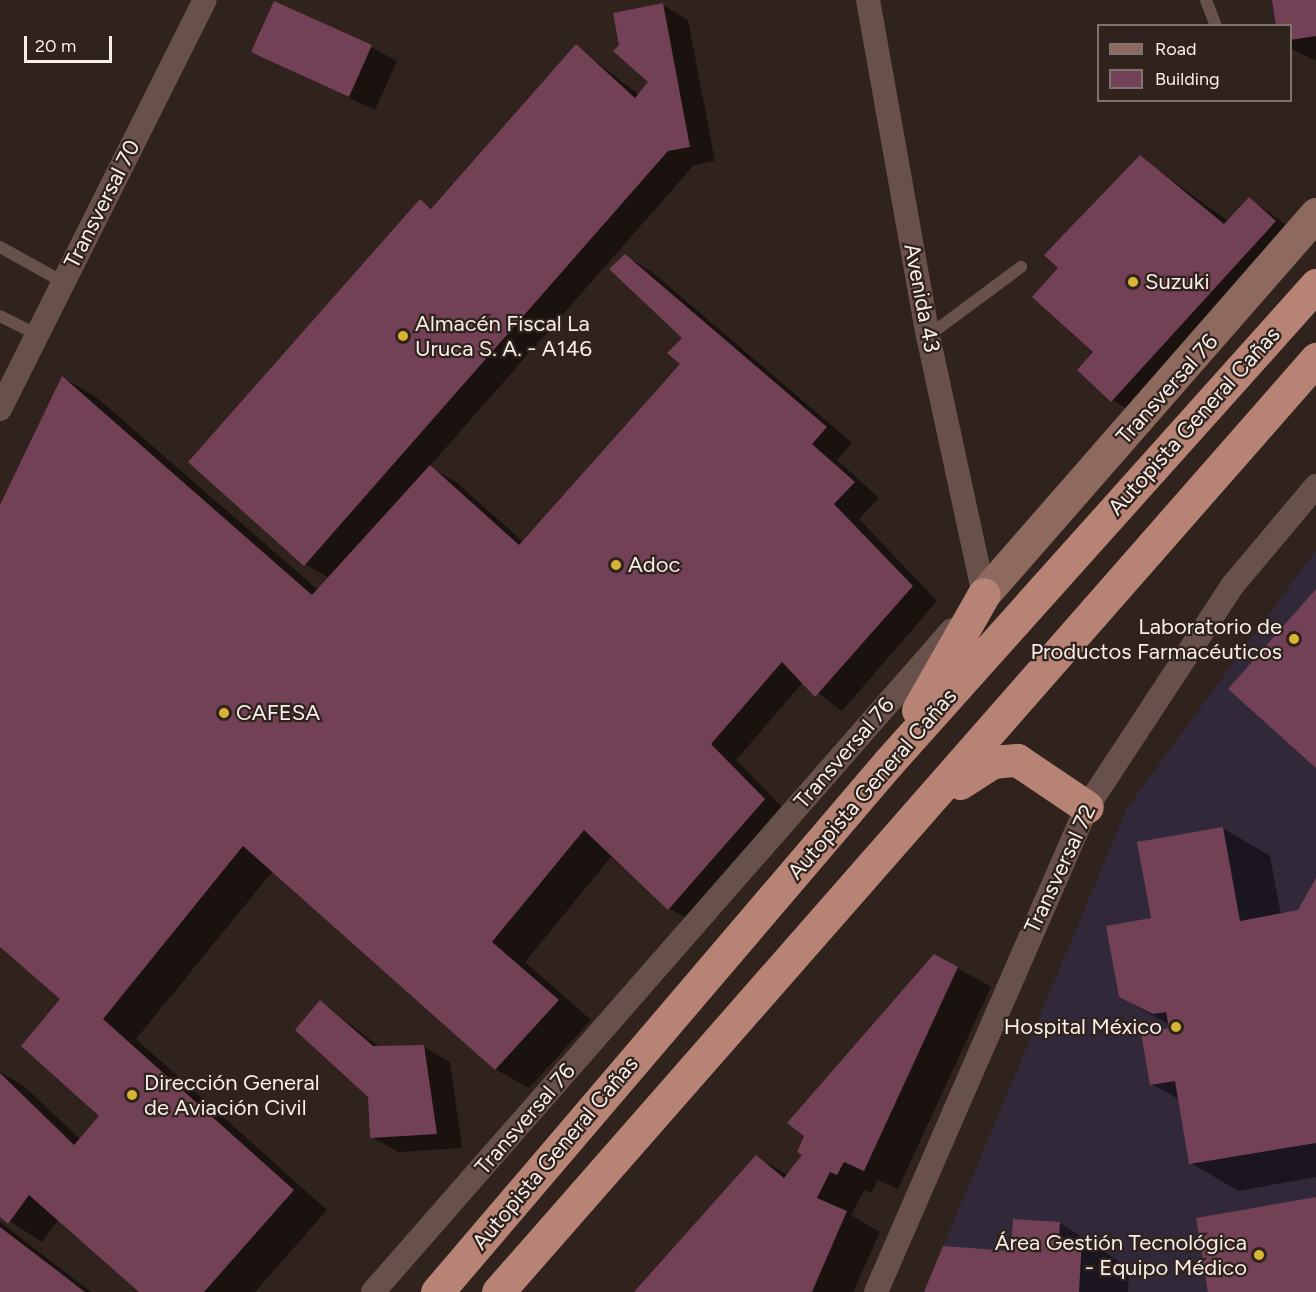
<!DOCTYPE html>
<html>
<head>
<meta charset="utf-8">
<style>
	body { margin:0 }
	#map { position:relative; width:1316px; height:1292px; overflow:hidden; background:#30221c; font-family:Figtree,sans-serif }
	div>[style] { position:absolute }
	.medical>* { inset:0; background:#312939 }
	.shadow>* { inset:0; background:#0007 }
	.building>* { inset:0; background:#734156 }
	.service>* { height:12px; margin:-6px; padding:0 6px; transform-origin:6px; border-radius:6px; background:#68514a }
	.minor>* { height:24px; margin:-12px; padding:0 12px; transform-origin:12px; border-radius:12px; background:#68514a }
	.secondary>* { height:33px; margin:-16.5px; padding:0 16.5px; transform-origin:16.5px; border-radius:16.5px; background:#8d695e }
	.trunk>* { height:33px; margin:-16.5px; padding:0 16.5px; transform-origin:16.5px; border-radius:16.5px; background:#b68374 }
	.dots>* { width:16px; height:16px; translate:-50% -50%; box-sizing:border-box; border:3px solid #30221c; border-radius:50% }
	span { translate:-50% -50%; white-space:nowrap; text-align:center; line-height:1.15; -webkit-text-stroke:4.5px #30221c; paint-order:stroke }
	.street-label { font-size:22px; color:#f8eeea }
	.poi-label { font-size:22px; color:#f8eeea }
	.left { translate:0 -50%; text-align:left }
	.right { translate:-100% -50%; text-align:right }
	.legend { position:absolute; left:1097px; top:24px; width:195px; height:78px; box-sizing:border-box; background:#30221c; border:2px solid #80746e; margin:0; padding:8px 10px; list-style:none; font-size:18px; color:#f8eeea }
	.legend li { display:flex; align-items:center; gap:12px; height:30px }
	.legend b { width:30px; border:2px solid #80746e }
	.scale { position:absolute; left:24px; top:36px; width:88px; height:27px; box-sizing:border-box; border:3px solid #f8eeea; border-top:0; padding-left:8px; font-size:18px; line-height:21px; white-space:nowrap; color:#f8eeea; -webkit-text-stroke:4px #30221c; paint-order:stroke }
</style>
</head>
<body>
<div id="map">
	<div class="medical">
		<i style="clip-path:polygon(1316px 550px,1316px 1292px,924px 1292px,1127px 808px)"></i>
	</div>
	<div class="shadow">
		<i style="clip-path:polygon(1274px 0,1316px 0,1316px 61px,1290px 48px,1290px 26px)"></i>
		<i style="clip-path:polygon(663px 5px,688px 20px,715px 161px,694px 165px,429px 467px,456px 482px,523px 542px,682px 364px,684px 338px,625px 256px,651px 271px,852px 443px,837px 460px,879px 498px,859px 519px,937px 601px,842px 711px,803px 682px,736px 760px,790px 815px,694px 923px,669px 908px,611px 857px,525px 962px,591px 1020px,529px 1088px,495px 1069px,273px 871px,136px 1039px,327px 1210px,255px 1292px,141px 1292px,58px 1220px,42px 1242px,0 1215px,0 1072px,25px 1087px,81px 1140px,102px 1116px,62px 999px,0 945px,0 508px,63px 378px,96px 397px,318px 590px,329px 578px,305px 564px,420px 201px,434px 209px,576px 46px,639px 95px,650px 82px)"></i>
		<i style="clip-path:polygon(371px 47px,397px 61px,375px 110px,253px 52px)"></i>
		<i style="clip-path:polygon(1140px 157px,1229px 222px,1250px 199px,1309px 241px,1146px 420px,1112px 400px,1061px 267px)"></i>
		<i style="clip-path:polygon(1223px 828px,1270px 856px,1281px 915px,1299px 912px,1316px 881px,1316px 1177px,1238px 1191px,1191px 1163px,1180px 1100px,1152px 1084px,1170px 1025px,1120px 997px,1153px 919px)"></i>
		<i style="clip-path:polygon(958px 968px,991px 987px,898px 1189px,878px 1180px,871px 1193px,864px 1190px,851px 1215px,880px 1232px,853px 1292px,636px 1292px,756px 1157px,788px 1175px)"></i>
		<i style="clip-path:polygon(320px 1001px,381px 1048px,424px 1047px,450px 1062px,462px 1148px,398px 1152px,372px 1137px,370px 1096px)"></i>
		<i style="clip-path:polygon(0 1222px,91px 1292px,0 1292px)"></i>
		<i style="clip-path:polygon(1060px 1223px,1129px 1268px,1128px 1292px,925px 1292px,1013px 1252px)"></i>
	</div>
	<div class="building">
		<i style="clip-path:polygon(1272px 0,1316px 0,1316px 36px,1290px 40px,1290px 26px,1276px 26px)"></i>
		<i style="clip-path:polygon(274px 1px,372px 45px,349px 97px,251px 52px)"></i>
		<i style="clip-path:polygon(663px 3px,690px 147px,668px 151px,304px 566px,188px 462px,420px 199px,431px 209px,576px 44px,635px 98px,648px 82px,613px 51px,619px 45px,613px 13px)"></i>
		<i style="clip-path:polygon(1140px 155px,1224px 224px,1249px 197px,1276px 221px,1111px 402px,1077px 370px,1093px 352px,1032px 297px,1058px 268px,1044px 255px)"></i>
		<i style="clip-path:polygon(625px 254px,827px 427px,812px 444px,855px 482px,834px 504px,913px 586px,815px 697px,782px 662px,711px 744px,765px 799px,668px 910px,584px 830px,492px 942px,559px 1000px,495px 1070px,243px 846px,103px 1019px,294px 1190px,204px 1292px,139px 1292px,29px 1195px,8px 1224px,0 1217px,0 1073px,74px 1145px,99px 1116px,21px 1046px,60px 999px,0 947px,0 505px,62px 376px,312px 595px,430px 465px,519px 545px,680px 364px,667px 353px,682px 338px,609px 269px)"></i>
		<i style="clip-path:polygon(1316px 589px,1316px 768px,1228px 689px)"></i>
		<i style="clip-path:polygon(1223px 827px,1240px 921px,1298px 910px,1316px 878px,1316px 1143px,1189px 1164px,1175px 1081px,1150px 1085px,1141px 1033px,1169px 1028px,1166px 1012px,1153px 1014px,1119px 997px,1106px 926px,1151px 918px,1137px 842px)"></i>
		<i style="clip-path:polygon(934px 954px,958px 967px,864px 1171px,844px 1162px,837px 1175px,830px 1172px,817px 1198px,847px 1211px,812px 1292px,634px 1292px,756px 1155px,784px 1178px,802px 1155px,797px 1152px,804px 1136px,787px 1123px)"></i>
		<i style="clip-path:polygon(320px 1000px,373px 1046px,424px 1045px,437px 1134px,370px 1138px,368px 1097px,295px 1030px)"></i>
		<i style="clip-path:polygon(1316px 1197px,1316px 1292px,1208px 1292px,1196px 1218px)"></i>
		<i style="clip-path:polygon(1013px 1219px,1060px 1222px,1059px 1238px,1082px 1239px,1079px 1292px,924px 1292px,943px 1246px,1011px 1251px)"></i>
		<i style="clip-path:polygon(0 1227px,85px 1292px,0 1292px)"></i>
	</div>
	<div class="service">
		<i style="left:1206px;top:0;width:28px;rotate:69deg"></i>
		<i style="left:0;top:247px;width:72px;rotate:29.1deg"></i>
		<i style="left:0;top:316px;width:40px;rotate:26.6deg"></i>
		<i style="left:928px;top:336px;width:116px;rotate:-36.6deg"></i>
	</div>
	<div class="minor">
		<i style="left:868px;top:0;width:341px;rotate:79.9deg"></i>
		<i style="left:928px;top:336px;width:264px;rotate:77.8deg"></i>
		<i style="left:984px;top:594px;width:13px;rotate:132deg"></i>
		<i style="left:0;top:409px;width:457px;rotate:-63.4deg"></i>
		<i style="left:373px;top:1292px;width:879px;rotate:-48.83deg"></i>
		<i style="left:876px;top:1292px;width:529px;rotate:-66.49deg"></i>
		<i style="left:1087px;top:807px;width:264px;rotate:-56.7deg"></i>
		<i style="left:1232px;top:586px;width:131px;rotate:-50deg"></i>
	</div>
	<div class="secondary">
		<i style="left:984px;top:594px;width:505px;rotate:-48.86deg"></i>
	</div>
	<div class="trunk">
		<i style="left:918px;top:710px;width:133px;rotate:-60.4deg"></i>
		<i style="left:960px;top:783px;width:38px;rotate:-33deg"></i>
		<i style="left:992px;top:762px;width:25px;rotate:-5deg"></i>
		<i style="left:1017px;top:760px;width:84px;rotate:33.9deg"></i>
		<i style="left:437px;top:1292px;width:695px;rotate:-49.55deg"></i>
		<i style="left:888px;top:763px;width:642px;rotate:-48.16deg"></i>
		<i style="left:498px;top:1292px;width:1241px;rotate:-48.76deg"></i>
	</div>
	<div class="dots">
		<i style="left:1133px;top:282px;background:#d8b434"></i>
		<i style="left:403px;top:336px;background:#d8b434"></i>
		<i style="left:616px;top:565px;background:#d8b434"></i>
		<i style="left:1294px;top:639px;background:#d8b434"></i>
		<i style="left:224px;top:713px;background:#d8b434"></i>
		<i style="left:1176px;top:1027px;background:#d8b434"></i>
		<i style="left:132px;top:1095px;background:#d8b434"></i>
		<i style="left:1259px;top:1255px;background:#d8b434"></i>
	</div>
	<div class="street-label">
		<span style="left:102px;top:204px;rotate:-63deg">Transversal 70</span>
		<span style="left:922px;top:298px;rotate:79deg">Avenida 43</span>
		<span style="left:1167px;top:389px;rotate:-48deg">Transversal 76</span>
		<span style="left:1194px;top:421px;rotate:-48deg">Autopista General Cañas</span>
		<span style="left:844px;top:753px;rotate:-49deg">Transversal 76</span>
		<span style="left:872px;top:784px;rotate:-49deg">Autopista General Cañas</span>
		<span style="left:1060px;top:869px;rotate:-65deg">Transversal 72</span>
		<span style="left:525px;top:1119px;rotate:-49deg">Transversal 76</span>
		<span style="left:555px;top:1153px;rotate:-50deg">Autopista General Cañas</span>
	</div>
	<div class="poi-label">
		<span class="left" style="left:1145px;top:282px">Suzuki</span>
		<span class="left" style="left:415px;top:336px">Almacén Fiscal La<br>Uruca S. A. - A146</span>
		<span class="left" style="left:628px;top:565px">Adoc</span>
		<span class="right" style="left:1282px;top:639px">Laboratorio de<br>Productos Farmacéuticos</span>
		<span class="left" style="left:236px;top:713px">CAFESA</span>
		<span class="right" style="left:1162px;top:1027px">Hospital México</span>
		<span class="left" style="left:144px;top:1095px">Dirección General<br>de Aviación Civil</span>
		<span class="right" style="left:1247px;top:1255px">Área Gestión Tecnológica<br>- Equipo Médico</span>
	</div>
	<ul class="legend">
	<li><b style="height:8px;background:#8d695e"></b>Road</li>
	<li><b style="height:16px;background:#734156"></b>Building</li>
	</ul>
	<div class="scale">20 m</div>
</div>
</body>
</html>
